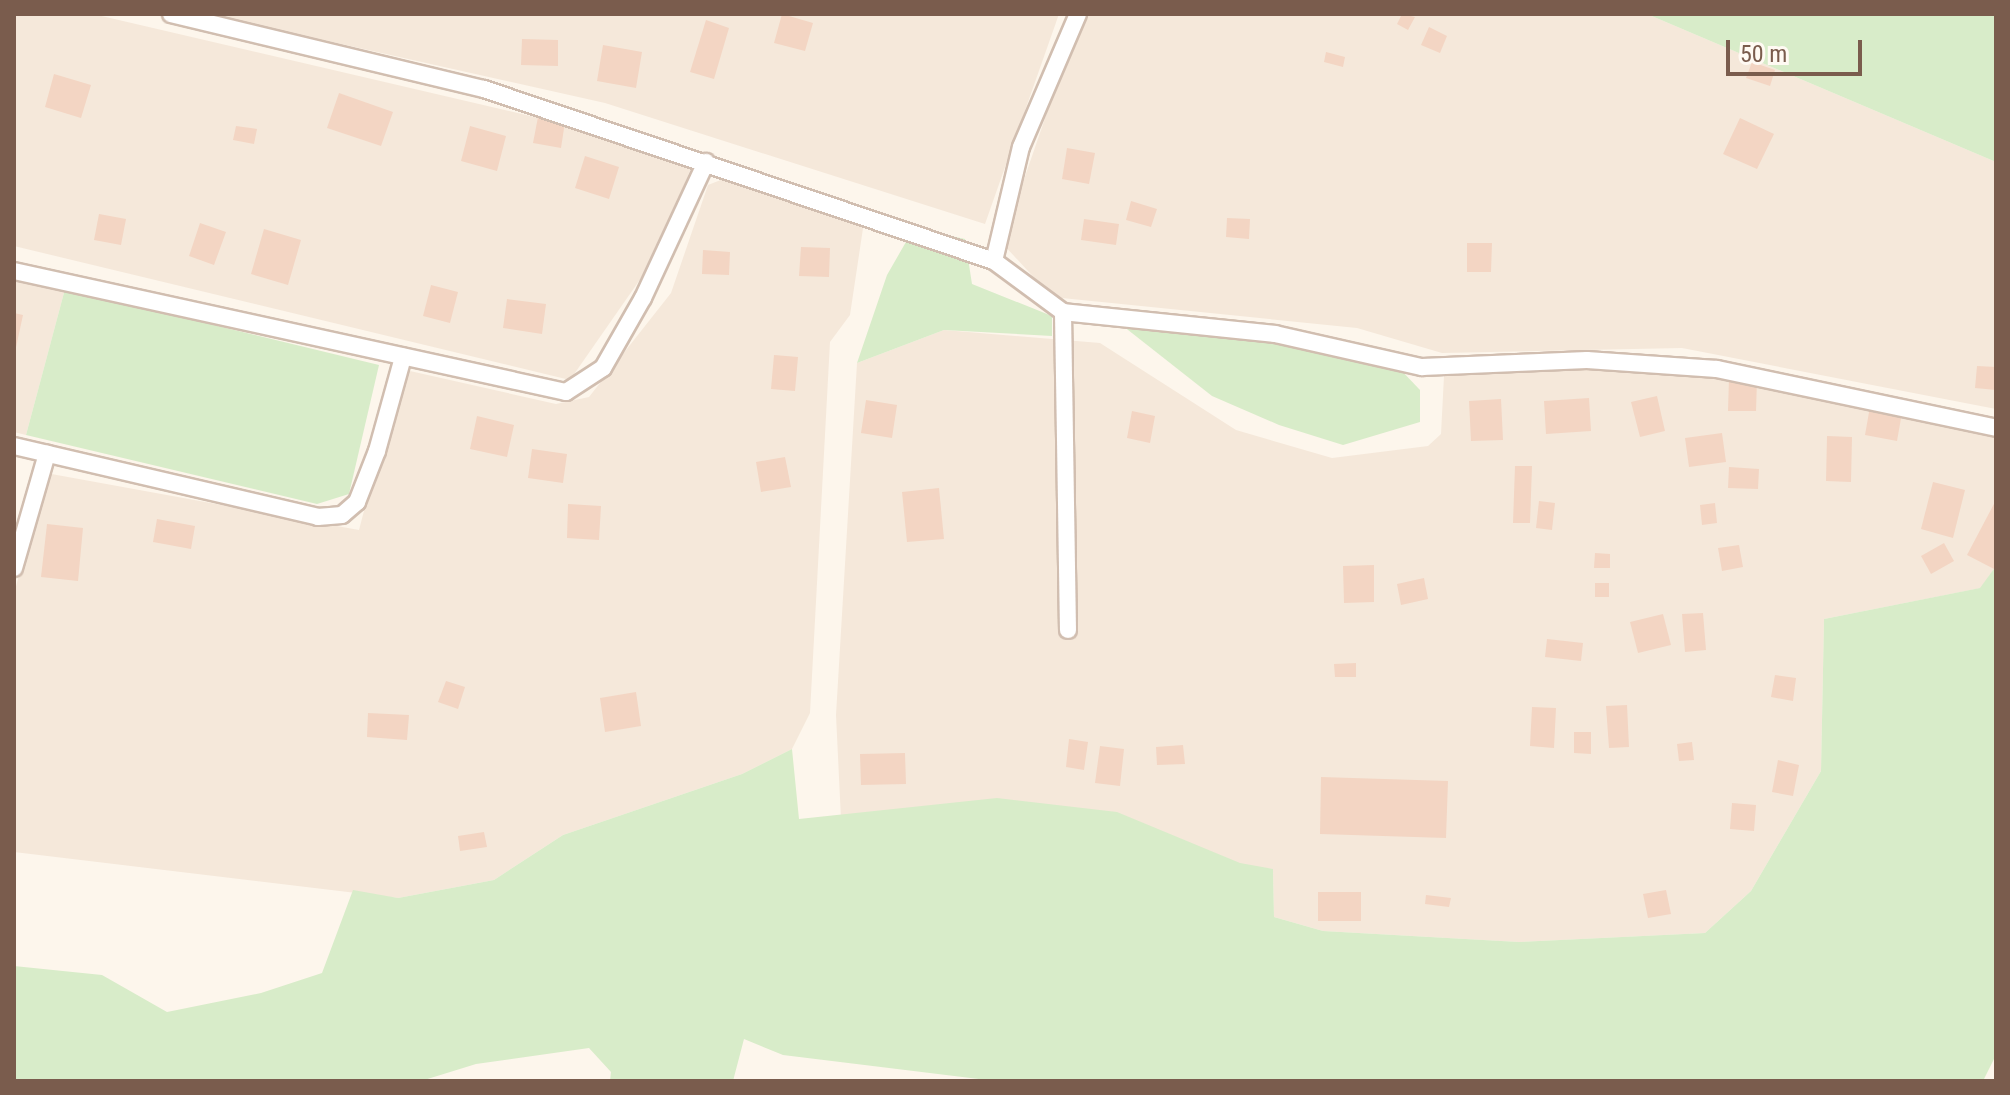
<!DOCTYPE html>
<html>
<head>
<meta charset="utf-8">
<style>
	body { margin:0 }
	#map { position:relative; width:2010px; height:1095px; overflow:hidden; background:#fdf6ec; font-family:"Roboto Condensed",sans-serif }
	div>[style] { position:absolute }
	.residential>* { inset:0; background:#f5e8da }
	.green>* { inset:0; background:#d8ecc9 }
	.building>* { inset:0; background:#f3d5c3 }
	.roads { filter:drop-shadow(2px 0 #d1beb0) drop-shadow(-2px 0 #d1beb0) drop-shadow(0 2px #d1beb0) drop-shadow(0 -2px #d1beb0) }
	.minor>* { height:16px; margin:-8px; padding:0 8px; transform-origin:8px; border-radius:8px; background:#fff }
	span { translate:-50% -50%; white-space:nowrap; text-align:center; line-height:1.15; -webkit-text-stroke:7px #fffaf3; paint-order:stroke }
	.frame { position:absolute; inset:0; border:16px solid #7a5c4d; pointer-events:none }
	.scale { position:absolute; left:1726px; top:40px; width:136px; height:36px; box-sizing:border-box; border:4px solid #7a5c4d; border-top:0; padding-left:10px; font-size:24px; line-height:28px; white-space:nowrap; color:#7a5c4d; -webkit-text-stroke:6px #fffaf3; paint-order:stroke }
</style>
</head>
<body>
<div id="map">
	<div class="residential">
		<i style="clip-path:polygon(14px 14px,93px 14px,616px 136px,693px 163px,655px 258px,570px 380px,14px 246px)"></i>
		<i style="clip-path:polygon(207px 14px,1059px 14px,985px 224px,605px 103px)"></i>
		<i style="clip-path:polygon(1081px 14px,1647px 14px,1996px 162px,1996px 409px,1682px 348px,1442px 353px,1357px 328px,1052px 297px,1002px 243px)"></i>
		<i style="clip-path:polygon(736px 174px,865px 215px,850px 315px,830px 342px,810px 713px,792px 749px,742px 774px,563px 835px,494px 880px,398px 898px,14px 852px,14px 594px,46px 473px,359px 530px,401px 369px,556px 404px,589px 397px,671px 293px,708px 185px)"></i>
		<i style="clip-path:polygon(14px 278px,65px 289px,26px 435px,14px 432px)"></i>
		<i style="clip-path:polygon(944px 330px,1100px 343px,1236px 430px,1332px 458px,1428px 446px,1441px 434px,1444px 376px,1611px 365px,1769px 384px,1996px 433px,1996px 566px,1981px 588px,1824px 619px,1821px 771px,1751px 891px,1705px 933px,1519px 942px,1323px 931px,1274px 917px,1273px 869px,841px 819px,836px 715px,857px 363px)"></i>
	</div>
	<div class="green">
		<i style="clip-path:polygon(1647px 14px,1996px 14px,1996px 162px)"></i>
		<i style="clip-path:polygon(914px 228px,965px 239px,972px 284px,1052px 316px,1052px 336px,944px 330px,857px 363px,887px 275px)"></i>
		<i style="clip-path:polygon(65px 289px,379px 365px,349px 494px,317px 504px,26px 435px)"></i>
		<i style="clip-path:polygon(1123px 326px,1348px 341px,1398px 367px,1420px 390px,1420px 422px,1343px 445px,1279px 425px,1212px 396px)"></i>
		<i style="clip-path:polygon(1996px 566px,1996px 1055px,1983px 1081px,995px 1081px,783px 1055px,744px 1039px,733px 1081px,610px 1081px,611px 1072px,589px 1048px,476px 1064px,421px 1081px,14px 1081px,14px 966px,102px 975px,167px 1012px,261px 993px,322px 973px,353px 890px,398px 898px,494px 880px,563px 835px,742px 774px,792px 749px,799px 819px,997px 798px,1117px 812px,1240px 863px,1273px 869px,1274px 917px,1323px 931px,1519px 942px,1705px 933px,1751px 891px,1821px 771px,1824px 619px,1980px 588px)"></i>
	</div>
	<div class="building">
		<i style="clip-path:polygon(782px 14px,813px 23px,805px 51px,774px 43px)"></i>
		<i style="clip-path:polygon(1402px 14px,1415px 17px,1408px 30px,1397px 24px)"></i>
		<i style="clip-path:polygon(706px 20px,729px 28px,714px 79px,690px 72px)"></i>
		<i style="clip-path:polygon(1429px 27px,1447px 36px,1440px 53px,1421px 45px)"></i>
		<i style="clip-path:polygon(522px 39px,558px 40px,558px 66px,521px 65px)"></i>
		<i style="clip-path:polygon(603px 45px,642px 52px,636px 88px,597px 81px)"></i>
		<i style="clip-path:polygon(1326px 52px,1345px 57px,1343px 67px,1324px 62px)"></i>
		<i style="clip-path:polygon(1752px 62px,1775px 70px,1770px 86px,1746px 78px)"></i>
		<i style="clip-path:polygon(54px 74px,91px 85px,81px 118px,45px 107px)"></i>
		<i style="clip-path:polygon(339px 93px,393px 112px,381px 146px,327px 128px)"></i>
		<i style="clip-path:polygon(538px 117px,565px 122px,561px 148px,533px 143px)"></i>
		<i style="clip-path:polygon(1740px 118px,1774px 134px,1757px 169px,1723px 154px)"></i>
		<i style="clip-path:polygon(236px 126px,257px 129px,254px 144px,233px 140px)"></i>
		<i style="clip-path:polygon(470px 126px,506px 136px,497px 171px,461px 161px)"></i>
		<i style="clip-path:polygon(1067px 148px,1095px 153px,1089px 184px,1062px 179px)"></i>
		<i style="clip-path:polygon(585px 156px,619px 167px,609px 199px,575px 188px)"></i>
		<i style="clip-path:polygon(1131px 201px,1157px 209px,1151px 227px,1126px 220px)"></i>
		<i style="clip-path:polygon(99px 214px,126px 219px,121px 245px,94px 240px)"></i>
		<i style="clip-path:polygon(1227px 218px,1250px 219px,1249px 239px,1226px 237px)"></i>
		<i style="clip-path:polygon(1084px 219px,1119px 224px,1116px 245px,1081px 240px)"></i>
		<i style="clip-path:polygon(200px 223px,226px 232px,214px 265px,189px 256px)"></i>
		<i style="clip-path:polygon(264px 229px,301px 240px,288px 285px,251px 274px)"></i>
		<i style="clip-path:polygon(1467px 243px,1492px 243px,1491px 272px,1467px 272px)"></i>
		<i style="clip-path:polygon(801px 247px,830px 248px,829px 277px,799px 276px)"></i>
		<i style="clip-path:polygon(703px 250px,730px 252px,729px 275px,702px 274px)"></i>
		<i style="clip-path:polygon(431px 285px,458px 292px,450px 323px,423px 316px)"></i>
		<i style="clip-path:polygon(507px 299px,546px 304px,542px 334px,503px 328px)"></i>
		<i style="clip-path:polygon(14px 313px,23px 315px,15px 352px,14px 351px)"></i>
		<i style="clip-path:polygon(774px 355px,798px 357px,795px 391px,771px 389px)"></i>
		<i style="clip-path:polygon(1977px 366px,1996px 367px,1996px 390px,1975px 388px)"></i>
		<i style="clip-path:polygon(1729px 378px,1757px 379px,1756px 411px,1728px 411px)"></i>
		<i style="clip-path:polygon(1657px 396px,1665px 431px,1640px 437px,1631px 402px)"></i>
		<i style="clip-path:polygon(1589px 398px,1591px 431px,1546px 434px,1544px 401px)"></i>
		<i style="clip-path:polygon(1501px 399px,1503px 440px,1471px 441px,1469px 401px)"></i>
		<i style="clip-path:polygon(866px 400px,897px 405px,892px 438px,861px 433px)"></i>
		<i style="clip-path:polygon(1871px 401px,1903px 407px,1897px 441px,1865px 435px)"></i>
		<i style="clip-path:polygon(1132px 411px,1155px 416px,1150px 443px,1127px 438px)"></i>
		<i style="clip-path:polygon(477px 416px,514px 425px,507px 457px,470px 449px)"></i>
		<i style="clip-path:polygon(1722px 433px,1726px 462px,1689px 467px,1685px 438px)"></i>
		<i style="clip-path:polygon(1827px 436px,1852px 437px,1851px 482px,1826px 481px)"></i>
		<i style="clip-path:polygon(532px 449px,567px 454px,563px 483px,528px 478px)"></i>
		<i style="clip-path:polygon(785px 457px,791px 487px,761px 492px,756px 462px)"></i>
		<i style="clip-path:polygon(1515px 466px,1532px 466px,1530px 523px,1513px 523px)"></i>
		<i style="clip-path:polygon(1729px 467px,1759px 469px,1758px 489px,1728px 488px)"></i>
		<i style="clip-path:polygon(1933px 482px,1965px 490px,1953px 538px,1921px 529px)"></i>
		<i style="clip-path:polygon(939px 488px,944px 539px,907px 542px,902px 492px)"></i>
		<i style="clip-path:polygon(1996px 500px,1996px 570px,1967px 555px)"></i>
		<i style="clip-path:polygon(1539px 501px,1555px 503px,1552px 530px,1536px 528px)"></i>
		<i style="clip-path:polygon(1715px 503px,1717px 523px,1702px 525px,1700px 505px)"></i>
		<i style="clip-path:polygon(568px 504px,601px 506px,599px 540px,567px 538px)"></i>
		<i style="clip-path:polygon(157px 519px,195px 526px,191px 549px,153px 542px)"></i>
		<i style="clip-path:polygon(47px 524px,83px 528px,78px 581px,41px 577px)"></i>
		<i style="clip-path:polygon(1944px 543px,1954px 561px,1931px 574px,1921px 556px)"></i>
		<i style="clip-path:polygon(1739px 545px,1743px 567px,1722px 571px,1718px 548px)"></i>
		<i style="clip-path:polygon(1595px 553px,1610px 554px,1610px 568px,1594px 568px)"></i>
		<i style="clip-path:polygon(1374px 565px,1374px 602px,1344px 603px,1343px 566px)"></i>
		<i style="clip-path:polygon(1424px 578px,1428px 599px,1401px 605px,1397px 584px)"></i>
		<i style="clip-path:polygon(1595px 583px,1609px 583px,1609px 597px,1595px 597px)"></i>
		<i style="clip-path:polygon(1703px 613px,1706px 650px,1685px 652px,1682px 614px)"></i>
		<i style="clip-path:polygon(1663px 614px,1671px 645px,1638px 653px,1630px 622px)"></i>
		<i style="clip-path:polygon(1547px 639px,1583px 643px,1581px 661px,1545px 657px)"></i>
		<i style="clip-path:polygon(1356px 663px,1356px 677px,1335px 677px,1334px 664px)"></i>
		<i style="clip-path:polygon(1775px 675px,1796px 678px,1793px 701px,1771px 697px)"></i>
		<i style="clip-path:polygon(446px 681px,465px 687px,458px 709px,438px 702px)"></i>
		<i style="clip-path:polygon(636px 692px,641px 726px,605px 732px,600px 698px)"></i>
		<i style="clip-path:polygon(1627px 705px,1629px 747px,1609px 748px,1606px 706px)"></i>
		<i style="clip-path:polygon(1532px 707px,1556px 708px,1554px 748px,1530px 746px)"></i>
		<i style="clip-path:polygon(368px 713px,409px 715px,407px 740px,367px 737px)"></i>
		<i style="clip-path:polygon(1574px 732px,1591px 732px,1591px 754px,1574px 753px)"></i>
		<i style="clip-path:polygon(1069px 739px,1088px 742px,1084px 770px,1066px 767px)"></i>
		<i style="clip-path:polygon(1692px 742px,1694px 760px,1679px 761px,1677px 744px)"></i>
		<i style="clip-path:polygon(1183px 745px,1185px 764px,1157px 765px,1156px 747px)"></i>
		<i style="clip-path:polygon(1100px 746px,1124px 749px,1120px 786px,1095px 783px)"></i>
		<i style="clip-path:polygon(905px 753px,906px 784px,861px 785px,860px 754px)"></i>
		<i style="clip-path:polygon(1778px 760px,1799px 765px,1793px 796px,1772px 792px)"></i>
		<i style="clip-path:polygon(1321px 777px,1448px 781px,1446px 838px,1320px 834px)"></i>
		<i style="clip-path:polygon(1732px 803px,1756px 805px,1754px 831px,1730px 829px)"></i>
		<i style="clip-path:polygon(484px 832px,487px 847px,460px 851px,458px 836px)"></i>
		<i style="clip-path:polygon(1666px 890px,1671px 914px,1648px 918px,1643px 894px)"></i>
		<i style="clip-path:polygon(1318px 892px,1361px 892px,1361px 921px,1318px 921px)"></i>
		<i style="clip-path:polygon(1426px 895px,1451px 898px,1449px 907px,1425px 904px)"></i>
	</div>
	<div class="roads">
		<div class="minor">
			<i style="left:171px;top:14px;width:322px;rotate:13.5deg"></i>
			<i style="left:484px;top:89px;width:538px;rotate:18.64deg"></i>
			<i style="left:994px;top:261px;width:86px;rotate:36.5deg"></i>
			<i style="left:1063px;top:312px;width:318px;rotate:89.1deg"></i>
			<i style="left:994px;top:261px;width:117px;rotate:-76.7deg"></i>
			<i style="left:1021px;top:147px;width:145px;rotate:-66.8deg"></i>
			<i style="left:14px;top:271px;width:565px;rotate:12.36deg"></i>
			<i style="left:566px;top:392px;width:44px;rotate:-33deg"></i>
			<i style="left:603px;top:368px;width:81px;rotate:-60.3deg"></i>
			<i style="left:643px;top:298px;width:150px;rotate:-65.1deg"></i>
			<i style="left:1063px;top:312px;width:213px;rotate:5.9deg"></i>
			<i style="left:1275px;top:334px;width:151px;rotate:12.7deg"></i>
			<i style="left:1422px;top:367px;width:165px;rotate:-2.4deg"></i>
			<i style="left:1587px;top:360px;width:130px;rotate:4deg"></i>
			<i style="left:1717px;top:369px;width:285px;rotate:11.9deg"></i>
			<i style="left:14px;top:446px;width:312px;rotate:13.1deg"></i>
			<i style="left:318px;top:517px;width:24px;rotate:-5deg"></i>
			<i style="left:342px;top:515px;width:20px;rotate:-41deg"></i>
			<i style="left:357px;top:502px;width:55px;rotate:-68.6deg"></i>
			<i style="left:377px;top:451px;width:98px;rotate:-74.5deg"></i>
			<i style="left:14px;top:568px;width:119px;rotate:-73.9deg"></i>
		</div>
	</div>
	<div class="frame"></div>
	<div class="scale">50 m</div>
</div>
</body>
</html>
